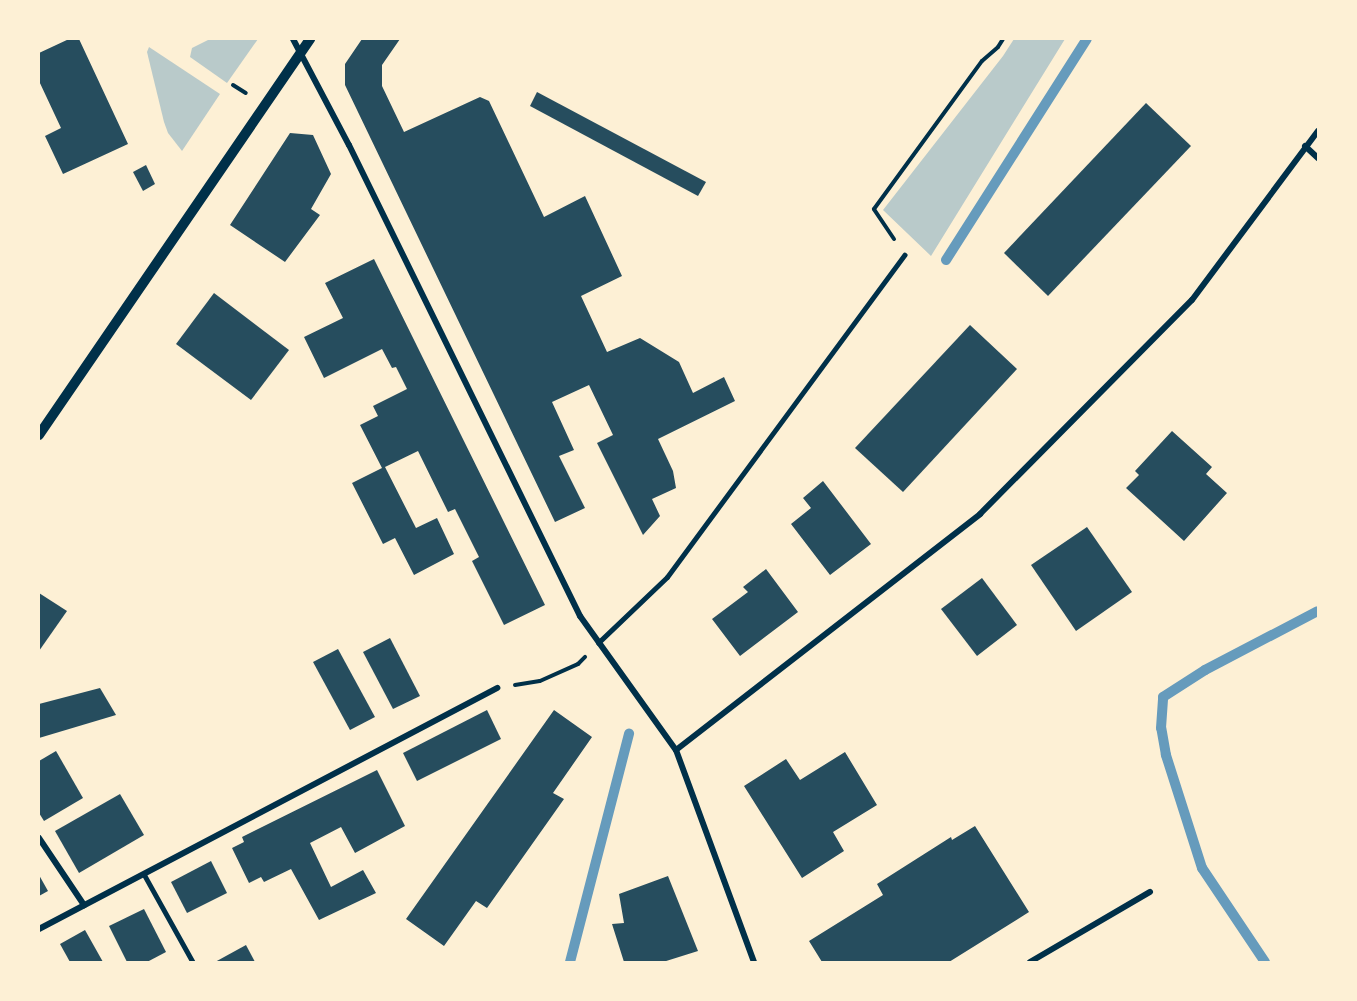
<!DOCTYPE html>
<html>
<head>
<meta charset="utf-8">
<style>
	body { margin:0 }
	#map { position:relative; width:1357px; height:1001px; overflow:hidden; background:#fdf0d5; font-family:Overpass,sans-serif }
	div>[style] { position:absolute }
	.green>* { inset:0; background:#b9caca }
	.stream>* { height:10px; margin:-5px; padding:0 5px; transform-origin:5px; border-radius:5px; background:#669bbc }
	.building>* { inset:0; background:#264d5e }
	.path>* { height:4px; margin:-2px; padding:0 2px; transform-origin:2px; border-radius:2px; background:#003049 }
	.service>* { height:4.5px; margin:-2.25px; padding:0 2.25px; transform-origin:2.25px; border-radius:2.25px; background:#003049 }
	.minor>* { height:6px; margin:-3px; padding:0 3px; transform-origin:3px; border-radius:3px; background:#003049 }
	.tertiary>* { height:10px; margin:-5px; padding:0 5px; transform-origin:5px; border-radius:5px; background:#003049 }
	span { translate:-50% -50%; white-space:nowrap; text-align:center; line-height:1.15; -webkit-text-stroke:4.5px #fdf0d5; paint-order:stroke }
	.frame { position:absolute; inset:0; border:40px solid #fdf0d5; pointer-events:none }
</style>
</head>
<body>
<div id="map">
	<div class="green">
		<i style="clip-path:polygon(210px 39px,258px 39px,227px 83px,190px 57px,192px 48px)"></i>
		<i style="clip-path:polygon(1014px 39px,1065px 39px,931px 256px,883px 210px,1003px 56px)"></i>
		<i style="clip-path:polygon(149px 47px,220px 94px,182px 151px,168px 133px,164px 122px,147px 52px)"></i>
	</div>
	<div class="stream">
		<i style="left:946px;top:260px;width:262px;rotate:-57.5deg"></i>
		<i style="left:570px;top:962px;width:236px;rotate:-75.5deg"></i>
		<i style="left:1265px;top:962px;width:113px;rotate:-123.8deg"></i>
		<i style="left:1202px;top:868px;width:119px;rotate:-107.7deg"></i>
		<i style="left:1166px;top:755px;width:27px;rotate:-100deg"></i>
		<i style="left:1161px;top:728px;width:31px;rotate:-86deg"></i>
		<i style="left:1163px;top:697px;width:50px;rotate:-32.7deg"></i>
		<i style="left:1205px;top:670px;width:127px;rotate:-27.6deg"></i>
	</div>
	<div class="building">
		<i style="clip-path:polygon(69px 39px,79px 39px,128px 144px,63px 174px,45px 136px,61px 128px,39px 81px,39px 53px)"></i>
		<i style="clip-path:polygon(362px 39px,400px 39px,382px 65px,382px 86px,404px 132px,480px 97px,489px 101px,544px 217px,585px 196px,622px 276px,581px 296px,607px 352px,640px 338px,679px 362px,693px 393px,724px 377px,735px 401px,658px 439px,673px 471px,676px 488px,652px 499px,660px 516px,643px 535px,597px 443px,613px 435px,589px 385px,552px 402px,574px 450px,559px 456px,585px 508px,555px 522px,345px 85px,345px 64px)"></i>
		<i style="clip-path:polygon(537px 92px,706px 182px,698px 196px,530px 106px)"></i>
		<i style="clip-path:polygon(1146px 103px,1191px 146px,1048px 296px,1004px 253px)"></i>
		<i style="clip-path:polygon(290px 133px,313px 135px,331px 174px,311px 209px,320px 215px,285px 262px,230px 225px)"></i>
		<i style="clip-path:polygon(146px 165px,155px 184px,143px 191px,133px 172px)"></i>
		<i style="clip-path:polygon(374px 259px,545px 605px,504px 625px,472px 561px,479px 557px,455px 509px,448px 512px,418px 451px,385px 467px,416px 528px,437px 518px,454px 554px,414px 575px,395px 538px,383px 544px,352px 483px,382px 468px,360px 425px,378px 416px,373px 406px,407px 389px,396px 367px,392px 368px,382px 349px,324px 378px,304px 337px,343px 318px,325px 283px)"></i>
		<i style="clip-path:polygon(214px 293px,289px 350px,251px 400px,176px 344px)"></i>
		<i style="clip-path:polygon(970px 325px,1017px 369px,903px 492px,855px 448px)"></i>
		<i style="clip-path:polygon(1172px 431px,1212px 467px,1206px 474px,1227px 493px,1184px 541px,1126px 488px,1139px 475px,1135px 471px)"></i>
		<i style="clip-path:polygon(823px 481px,871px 544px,830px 575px,791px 524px,811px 508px,803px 498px)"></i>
		<i style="clip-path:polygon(1087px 527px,1132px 592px,1076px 631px,1031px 565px)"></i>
		<i style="clip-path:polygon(766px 569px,798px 612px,740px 656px,712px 619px,748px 592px,743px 587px)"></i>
		<i style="clip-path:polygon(982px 578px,1017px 625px,977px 656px,941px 609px)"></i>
		<i style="clip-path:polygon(39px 593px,67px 611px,39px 651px)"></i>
		<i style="clip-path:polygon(390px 638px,420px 696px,393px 709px,363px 652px)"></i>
		<i style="clip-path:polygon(338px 649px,375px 717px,350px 730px,313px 662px)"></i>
		<i style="clip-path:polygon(100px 688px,116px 715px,39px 738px,39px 704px)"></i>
		<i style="clip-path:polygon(487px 710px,501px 739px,417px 781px,403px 753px)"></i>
		<i style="clip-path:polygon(554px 710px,592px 737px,553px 793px,564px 799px,487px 908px,476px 901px,444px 946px,406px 919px)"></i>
		<i style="clip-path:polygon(56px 751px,83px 798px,44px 821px,39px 813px,39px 761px)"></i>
		<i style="clip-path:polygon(845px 752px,877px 805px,833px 832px,844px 851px,802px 878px,744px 786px,786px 759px,800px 780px)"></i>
		<i style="clip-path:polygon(377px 770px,405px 826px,355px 853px,341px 827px,310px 843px,331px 887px,363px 870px,376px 893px,319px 920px,291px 869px,264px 882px,261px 877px,249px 883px,232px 848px,244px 842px,242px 837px)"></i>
		<i style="clip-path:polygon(120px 794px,144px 835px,79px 873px,55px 831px)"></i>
		<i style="clip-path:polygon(975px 826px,1029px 912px,949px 962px,822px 962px,809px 941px,883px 895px,877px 884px,951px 837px,952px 840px)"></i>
		<i style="clip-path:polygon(211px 861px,227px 893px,187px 913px,171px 882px)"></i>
		<i style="clip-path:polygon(39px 875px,48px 891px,39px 896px)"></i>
		<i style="clip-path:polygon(668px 876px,698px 951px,663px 962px,624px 962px,612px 924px,624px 923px,619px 894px)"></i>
		<i style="clip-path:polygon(144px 909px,166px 952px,147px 962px,127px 962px,109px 926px)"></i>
		<i style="clip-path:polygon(85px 930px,103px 962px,70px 962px,60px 944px)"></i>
		<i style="clip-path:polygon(246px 945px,255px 962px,215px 962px)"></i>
	</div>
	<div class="path">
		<i style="left:233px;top:85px;width:15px;rotate:32deg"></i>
		<i style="left:894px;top:239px;width:36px;rotate:-124deg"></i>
		<i style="left:874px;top:209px;width:183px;rotate:-53.9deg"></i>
		<i style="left:982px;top:61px;width:21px;rotate:-41deg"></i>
		<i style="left:998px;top:47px;width:9px;rotate:-58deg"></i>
		<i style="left:515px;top:685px;width:25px;rotate:-9deg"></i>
		<i style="left:540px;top:681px;width:42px;rotate:-24.1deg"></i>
		<i style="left:578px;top:664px;width:10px;rotate:-45deg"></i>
	</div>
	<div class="service">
		<i style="left:598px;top:643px;width:95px;rotate:-43.7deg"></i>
		<i style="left:667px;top:577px;width:400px;rotate:-53.6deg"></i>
		<i style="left:144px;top:874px;width:101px;rotate:60.9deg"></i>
	</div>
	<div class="minor">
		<i style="left:293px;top:39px;width:120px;rotate:62.2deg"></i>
		<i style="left:349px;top:145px;width:525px;rotate:63.87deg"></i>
		<i style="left:580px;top:616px;width:165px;rotate:54.4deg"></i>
		<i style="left:676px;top:750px;width:226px;rotate:69.8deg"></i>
		<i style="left:1305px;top:146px;width:18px;rotate:43deg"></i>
		<i style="left:676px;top:750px;width:385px;rotate:-37.8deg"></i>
		<i style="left:980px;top:514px;width:301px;rotate:-45.3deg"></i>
		<i style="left:1192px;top:300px;width:211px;rotate:-53.3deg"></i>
		<i style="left:39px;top:838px;width:81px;rotate:56.1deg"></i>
		<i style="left:39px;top:929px;width:518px;rotate:-27.75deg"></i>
		<i style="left:1030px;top:962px;width:139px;rotate:-30.3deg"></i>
	</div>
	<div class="tertiary">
		<i style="left:39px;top:435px;width:480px;rotate:-55.6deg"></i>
	</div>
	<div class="frame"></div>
</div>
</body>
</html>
